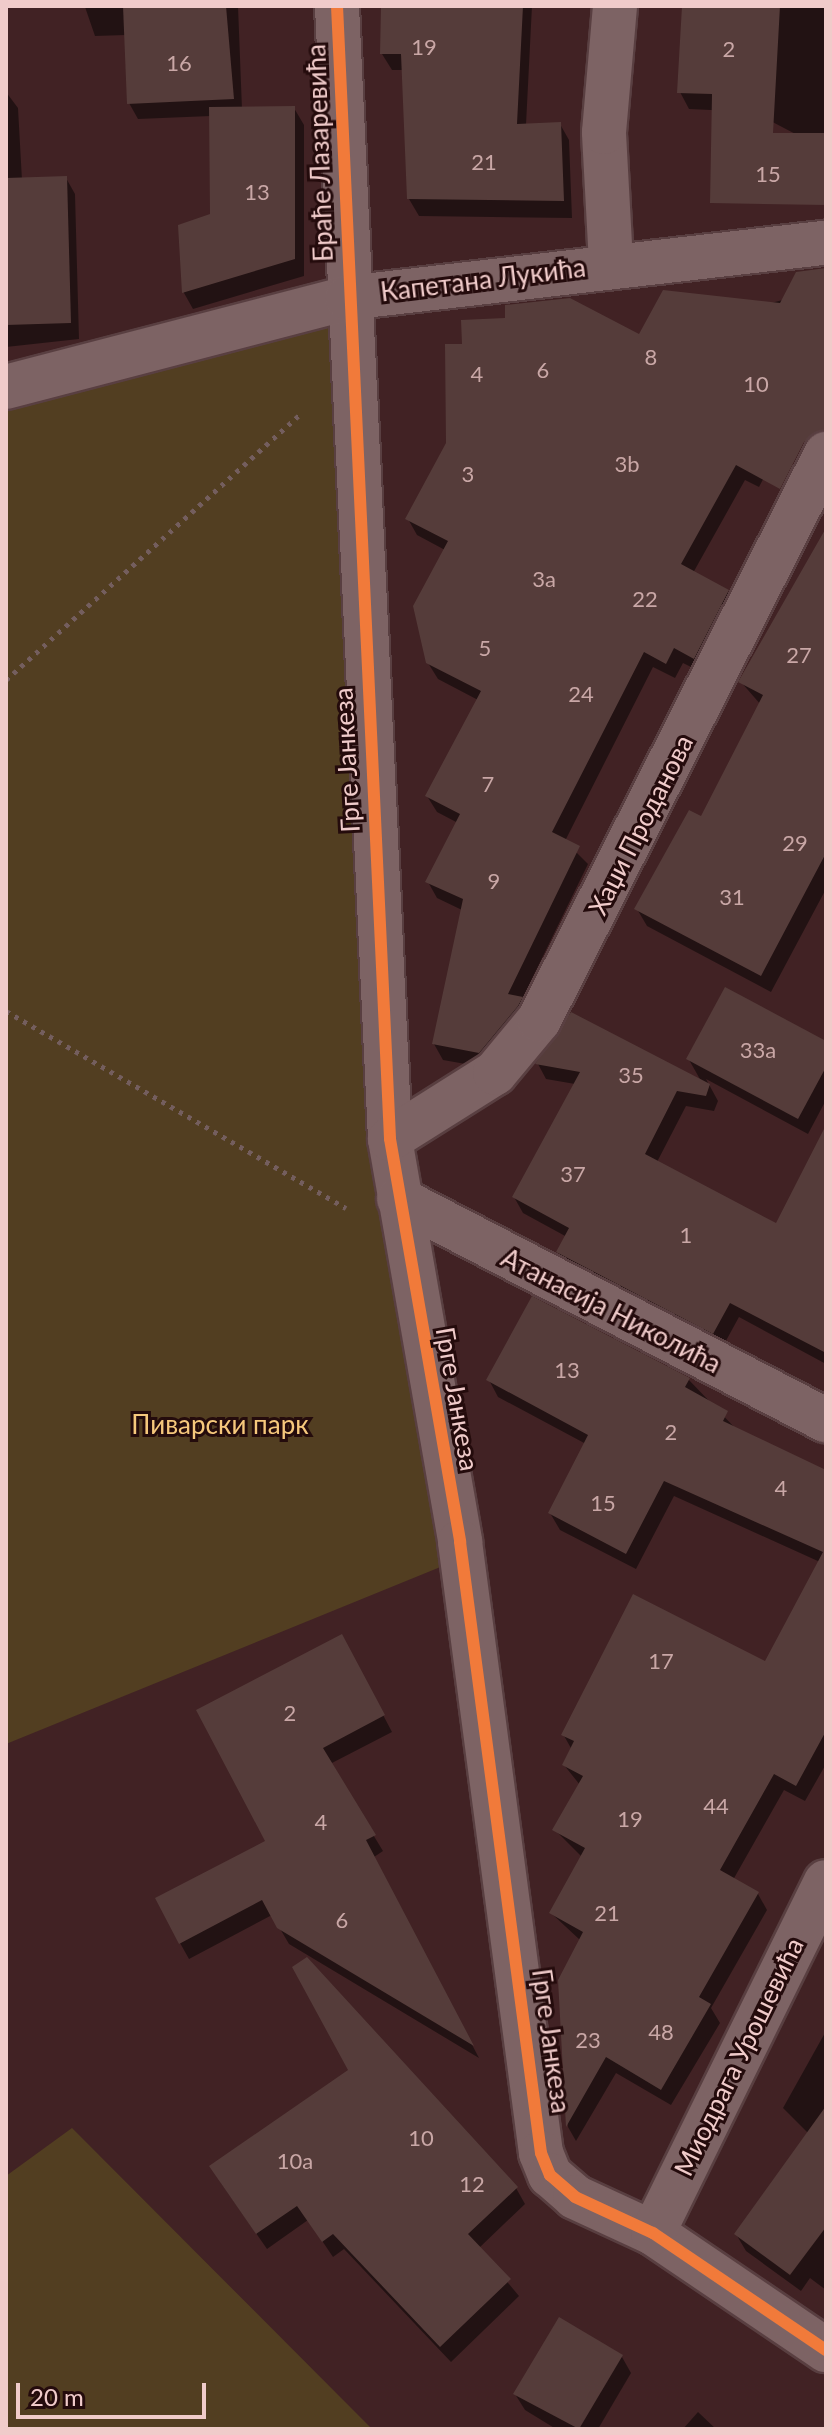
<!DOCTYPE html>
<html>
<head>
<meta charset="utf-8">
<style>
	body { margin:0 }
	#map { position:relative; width:832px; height:2435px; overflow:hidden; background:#412224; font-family:Lato,sans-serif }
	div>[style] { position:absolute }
	.green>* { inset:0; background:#523e21 }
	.shadow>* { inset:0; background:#0007 }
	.building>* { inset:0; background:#553c3a }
	.path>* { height:5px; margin-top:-2.5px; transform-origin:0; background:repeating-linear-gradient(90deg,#745e5e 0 4px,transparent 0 10px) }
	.roads { filter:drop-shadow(2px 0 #593f41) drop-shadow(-2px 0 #593f41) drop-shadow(0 2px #593f41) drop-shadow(0 -2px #593f41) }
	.street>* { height:44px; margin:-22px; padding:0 22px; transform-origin:22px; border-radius:22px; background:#7d6364 }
	.cycleway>* { height:12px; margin:-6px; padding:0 6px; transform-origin:6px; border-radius:6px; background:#f17a3a }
	span { translate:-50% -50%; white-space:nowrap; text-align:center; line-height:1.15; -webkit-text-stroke:6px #240b0c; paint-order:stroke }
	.number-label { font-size:22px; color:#c9a7a6 }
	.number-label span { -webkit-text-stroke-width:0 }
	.street-label { font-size:26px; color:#f0cbca }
	.park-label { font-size:26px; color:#f6c87c }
	.frame { position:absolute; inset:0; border:8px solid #f0cbca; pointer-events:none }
	.scale { position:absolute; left:16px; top:2383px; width:190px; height:36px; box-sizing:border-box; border:4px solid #f0cbca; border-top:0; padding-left:10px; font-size:24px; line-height:28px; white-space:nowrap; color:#f0cbca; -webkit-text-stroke:6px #240b0c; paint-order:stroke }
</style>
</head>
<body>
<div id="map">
	<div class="green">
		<i style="clip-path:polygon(345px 317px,393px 1155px,460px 1559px,6px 1744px,6px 403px)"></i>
		<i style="clip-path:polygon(72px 2128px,372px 2429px,373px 2429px,6px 2429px,6px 2176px)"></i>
	</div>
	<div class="shadow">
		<i style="clip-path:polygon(6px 6px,264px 6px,238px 6px,242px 109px,294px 108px,304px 125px,304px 276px,193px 309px,184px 293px,180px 226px,212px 215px,211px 116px,138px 119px,129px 103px,126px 35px,95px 36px,85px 7px)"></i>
		<i style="clip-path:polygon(383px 6px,532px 6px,526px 125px,560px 124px,569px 140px,572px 218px,419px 216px,409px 199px,404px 70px,392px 70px,382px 54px)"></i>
		<i style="clip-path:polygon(684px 6px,826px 6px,826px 150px,736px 103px,732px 111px,689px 109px,680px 92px)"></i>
		<i style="clip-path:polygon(6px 92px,18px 108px,22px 180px,66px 178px,75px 194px,79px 339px,6px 347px)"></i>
		<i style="clip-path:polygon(826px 289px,826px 361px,759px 487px,745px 480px,693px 573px,728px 591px,737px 607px,703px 673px,683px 663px,675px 678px,653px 667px,565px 841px,588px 864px,522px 999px,531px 1014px,488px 1068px,443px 1060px,434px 1044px,462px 910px,437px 898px,428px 882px,458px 823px,437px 812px,427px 796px,478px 700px,438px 679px,428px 663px,445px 550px,417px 535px,408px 519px,640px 336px)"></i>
		<i style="clip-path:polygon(826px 533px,826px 889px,771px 992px,647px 926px,637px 909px,702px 819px,761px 705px,741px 682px)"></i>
		<i style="clip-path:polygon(826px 1044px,826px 1100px,808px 1134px,706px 1079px,718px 1101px,714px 1111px,686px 1106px,657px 1162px,777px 1226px,826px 1153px,826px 1364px,739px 1317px,722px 1348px,567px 1268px,558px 1252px,567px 1237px,523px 1213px,514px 1197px,575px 1084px,546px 1079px,538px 1064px,701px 1081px,688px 1058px)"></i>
		<i style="clip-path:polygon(688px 1379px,737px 1430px,826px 1472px,826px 1764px,805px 1801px,784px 1790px,733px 1880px,758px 1894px,767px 1910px,711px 2008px,720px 2023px,671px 2105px,616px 2073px,576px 2141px,568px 2127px,560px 1981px,580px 1940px,551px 1913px,582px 1857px,555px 1830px,580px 1785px,564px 1765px,572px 1750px,563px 1734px,766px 1664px,820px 1562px,674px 1496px,636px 1569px,560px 1530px,550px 1513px,586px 1444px,498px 1397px,489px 1380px)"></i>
		<i style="clip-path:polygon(350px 1652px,392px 1732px,330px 1764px,383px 1851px,374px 1857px,479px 2058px,289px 1944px,272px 1915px,189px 1959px,180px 1943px,268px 1842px)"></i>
		<i style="clip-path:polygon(826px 2031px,826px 2290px,810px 2278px,801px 2291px,746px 2251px,736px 2234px,809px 2134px,783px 2108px)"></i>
		<i style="clip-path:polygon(221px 2183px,516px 2188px,525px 2204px,479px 2248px,519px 2296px,451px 2362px,344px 2249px,333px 2257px,308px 2220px,267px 2249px)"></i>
		<i style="clip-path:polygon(622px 2357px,631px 2373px,598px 2429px,556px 2429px,525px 2410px,515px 2394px)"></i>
		<i style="clip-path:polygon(698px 2412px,716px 2429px,683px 2429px)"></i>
	</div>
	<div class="building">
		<i style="clip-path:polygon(123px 6px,226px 6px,234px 99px,127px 104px)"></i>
		<i style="clip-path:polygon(381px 6px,523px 6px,517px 124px,561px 122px,564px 201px,407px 199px,401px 54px,380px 54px)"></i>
		<i style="clip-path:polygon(682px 6px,780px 6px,773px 133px,826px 133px,826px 205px,710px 203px,712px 94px,677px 93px)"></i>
		<i style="clip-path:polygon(295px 106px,295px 259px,182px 293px,178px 225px,210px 214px,209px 107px)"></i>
		<i style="clip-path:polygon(67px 176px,71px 323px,6px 325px,6px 178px)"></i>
		<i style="clip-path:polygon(826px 268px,826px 429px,804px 442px,780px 489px,736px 465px,681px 564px,729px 590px,694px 659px,674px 648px,666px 664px,644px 652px,552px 832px,580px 846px,508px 994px,523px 997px,518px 1006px,479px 1053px,432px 1044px,463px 899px,425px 882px,460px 814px,425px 796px,481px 691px,426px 663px,413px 606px,448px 541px,405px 519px,446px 443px,445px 344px,462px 344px,461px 320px,505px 318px,505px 305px,570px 298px,639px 334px,663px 290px,780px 303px,796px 272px)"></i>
		<i style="clip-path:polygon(826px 528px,826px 853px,761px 976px,634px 909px,689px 810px,701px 816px,763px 695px,738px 682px)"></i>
		<i style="clip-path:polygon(725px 987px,826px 1041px,826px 1067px,798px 1119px,686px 1059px)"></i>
		<i style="clip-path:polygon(571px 1012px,710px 1084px,706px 1096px,677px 1091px,645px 1154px,776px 1223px,826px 1125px,826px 1353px,730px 1303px,713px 1334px,556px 1252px,569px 1228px,512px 1197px,580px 1072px,535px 1064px)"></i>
		<i style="clip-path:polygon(532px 1296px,690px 1378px,685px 1387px,728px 1411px,723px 1421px,826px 1470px,826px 1731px,796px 1786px,774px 1774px,720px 1870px,759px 1892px,699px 1997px,711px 2004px,661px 2090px,606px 2057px,566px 2127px,558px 1980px,583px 1932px,549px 1913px,585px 1848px,552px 1830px,583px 1776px,562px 1765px,574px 1741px,561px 1735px,633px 1594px,765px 1661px,823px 1552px,664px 1481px,626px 1554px,548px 1513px,588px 1435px,486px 1380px)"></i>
		<i style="clip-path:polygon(342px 1634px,385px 1715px,323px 1748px,376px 1835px,366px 1840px,474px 2046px,277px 1928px,262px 1900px,179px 1944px,155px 1898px,265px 1841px,196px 1710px)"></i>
		<i style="clip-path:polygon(307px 1957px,518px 2187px,468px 2234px,511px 2279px,440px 2347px,333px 2234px,322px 2242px,297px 2206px,256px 2234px,209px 2166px,348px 2070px,292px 1967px)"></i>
		<i style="clip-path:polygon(826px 2106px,826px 2227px,790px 2275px,734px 2234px)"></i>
		<i style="clip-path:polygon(559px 2317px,623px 2355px,579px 2429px,513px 2394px)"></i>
	</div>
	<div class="path">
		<i style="left:6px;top:680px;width:399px;rotate:-42.1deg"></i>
		<i style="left:6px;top:1011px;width:393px;rotate:30.1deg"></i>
	</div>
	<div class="roads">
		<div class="street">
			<i style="left:337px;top:6px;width:1134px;rotate:87.32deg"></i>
			<i style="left:390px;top:1139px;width:409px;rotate:80.1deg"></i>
			<i style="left:460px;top:1542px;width:616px;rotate:82.45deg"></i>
			<i style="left:541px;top:2153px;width:24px;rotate:68deg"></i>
			<i style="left:550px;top:2175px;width:33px;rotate:41deg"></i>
			<i style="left:575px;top:2197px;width:86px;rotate:24.8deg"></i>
			<i style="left:653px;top:2233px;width:209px;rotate:34.1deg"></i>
			<i style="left:611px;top:263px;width:131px;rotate:-93.1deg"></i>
			<i style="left:604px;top:132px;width:126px;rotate:-85deg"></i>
			<i style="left:6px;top:387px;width:352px;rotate:-14.6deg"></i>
			<i style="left:347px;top:298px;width:482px;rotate:-6.6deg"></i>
			<i style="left:390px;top:1139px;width:124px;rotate:-32.2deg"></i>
			<i style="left:495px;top:1073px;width:69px;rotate:-50.3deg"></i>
			<i style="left:539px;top:1020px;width:635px;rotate:-63.11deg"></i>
			<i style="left:399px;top:1199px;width:481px;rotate:27.4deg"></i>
			<i style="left:653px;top:2233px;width:391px;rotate:-63.8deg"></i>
		</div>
	</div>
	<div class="cycleway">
		<i style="left:337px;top:6px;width:1134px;rotate:87.32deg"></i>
		<i style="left:390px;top:1139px;width:409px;rotate:80.1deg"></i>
		<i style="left:460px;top:1542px;width:616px;rotate:82.45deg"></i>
		<i style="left:541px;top:2153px;width:24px;rotate:68deg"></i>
		<i style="left:550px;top:2175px;width:33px;rotate:41deg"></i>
		<i style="left:575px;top:2197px;width:86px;rotate:24.8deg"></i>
		<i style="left:653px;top:2233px;width:209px;rotate:34.1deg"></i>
	</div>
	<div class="number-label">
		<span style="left:424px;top:47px">19</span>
		<span style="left:729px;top:49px">2</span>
		<span style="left:179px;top:63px">16</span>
		<span style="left:484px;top:162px">21</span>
		<span style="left:768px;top:174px">15</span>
		<span style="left:257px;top:192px">13</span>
		<span style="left:651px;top:357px">8</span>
		<span style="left:543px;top:370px">6</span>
		<span style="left:477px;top:374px">4</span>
		<span style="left:756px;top:384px">10</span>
		<span style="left:627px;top:464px">3b</span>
		<span style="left:468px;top:474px">3</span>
		<span style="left:544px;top:579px">3a</span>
		<span style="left:645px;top:599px">22</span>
		<span style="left:485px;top:648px">5</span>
		<span style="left:799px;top:655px">27</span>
		<span style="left:581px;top:694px">24</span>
		<span style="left:488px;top:784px">7</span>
		<span style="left:795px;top:843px">29</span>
		<span style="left:494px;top:881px">9</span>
		<span style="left:732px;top:897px">31</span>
		<span style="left:758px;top:1050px">33a</span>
		<span style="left:631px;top:1075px">35</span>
		<span style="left:573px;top:1174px">37</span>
		<span style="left:686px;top:1235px">1</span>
		<span style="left:567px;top:1370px">13</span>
		<span style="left:671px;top:1432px">2</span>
		<span style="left:781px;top:1488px">4</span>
		<span style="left:603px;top:1503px">15</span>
		<span style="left:661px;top:1661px">17</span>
		<span style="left:290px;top:1713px">2</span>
		<span style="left:716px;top:1806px">44</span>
		<span style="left:630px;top:1819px">19</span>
		<span style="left:321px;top:1822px">4</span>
		<span style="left:607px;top:1913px">21</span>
		<span style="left:342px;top:1920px">6</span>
		<span style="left:661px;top:2032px">48</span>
		<span style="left:588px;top:2040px">23</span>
		<span style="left:421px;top:2138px">10</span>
		<span style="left:295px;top:2161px">10a</span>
		<span style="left:472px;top:2184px">12</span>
	</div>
	<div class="street-label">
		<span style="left:320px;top:153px;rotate:-92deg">Браће Лазаревића</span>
		<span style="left:483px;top:280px;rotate:-7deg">Капетана Лукића</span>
		<span style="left:347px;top:760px;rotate:-93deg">Грге Јанкеза</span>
		<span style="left:641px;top:825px;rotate:-63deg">Хаџи Проданова</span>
		<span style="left:611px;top:1311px;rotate:27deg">Атанасија Николића</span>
		<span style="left:457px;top:1399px;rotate:80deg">Грге Јанкеза</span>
		<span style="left:551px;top:2041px;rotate:82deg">Грге Јанкеза</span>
		<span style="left:739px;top:2057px;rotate:-64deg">Миодрага Урошевића</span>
	</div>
	<div class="park-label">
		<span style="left:220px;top:1425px">Пиварски парк</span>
	</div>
	<div class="frame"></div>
	<div class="scale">20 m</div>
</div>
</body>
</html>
